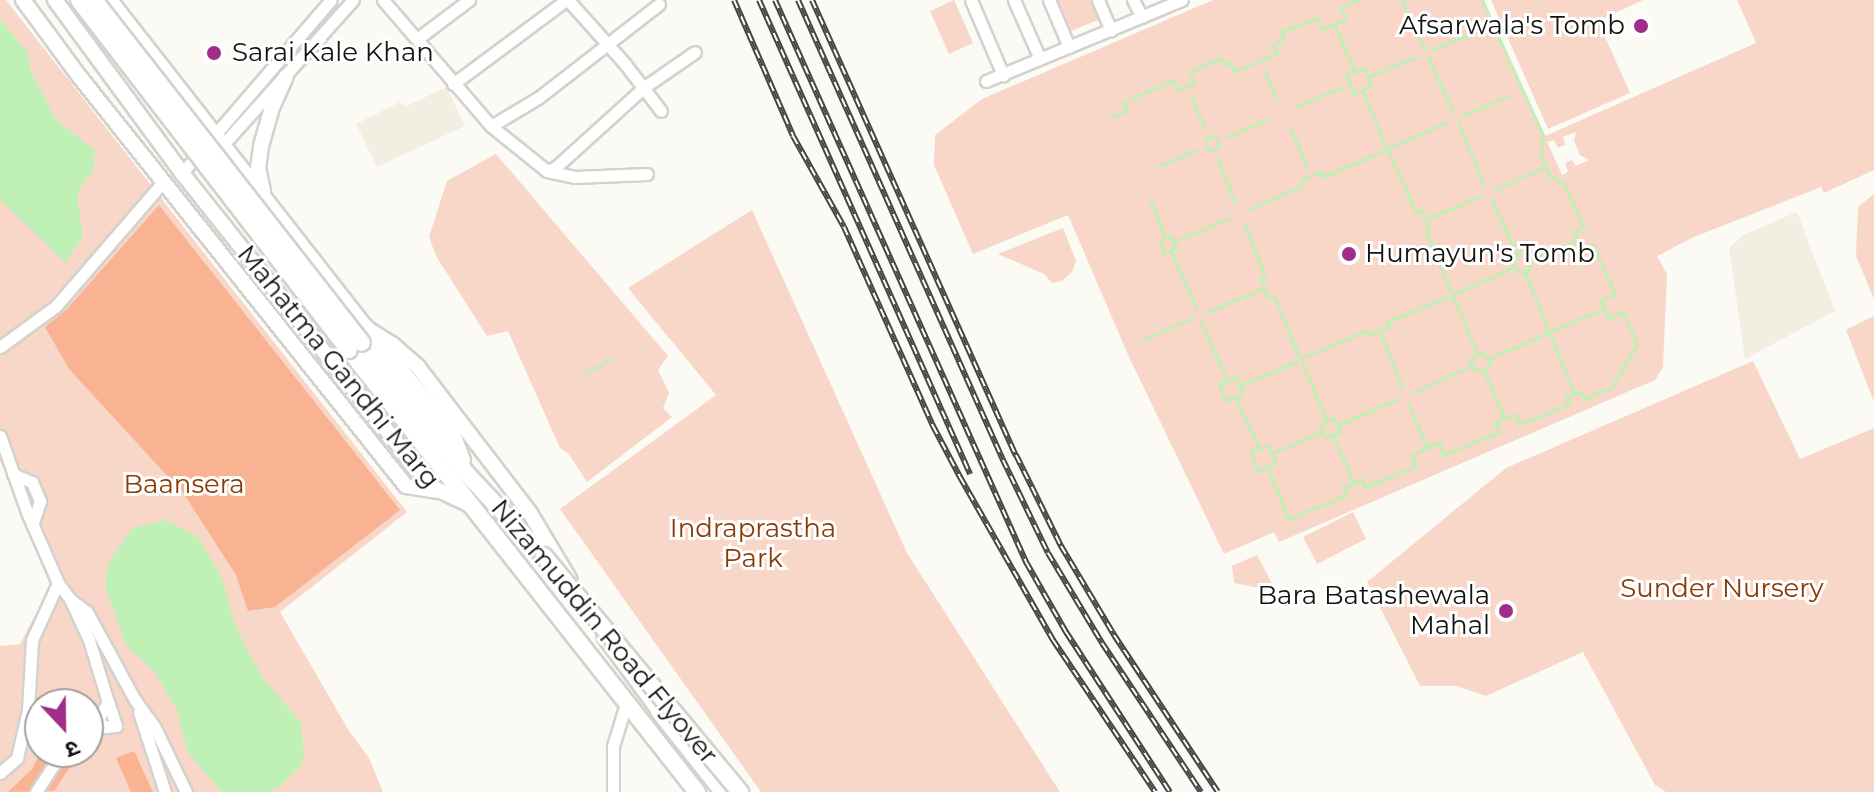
<!DOCTYPE html>
<html>
<head>
<meta charset="utf-8">
<style>
	body { margin:0 }
	#map { position:relative; width:1874px; height:792px; overflow:hidden; background:#fbfaf4; font-family:Montserrat,"Noto Sans Devanagari",sans-serif }
	div>[style] { position:absolute }
	.built>* { inset:0; background:#f2eee2 }
	.green>* { inset:0; background:#f8d7c8 }
	.forest>* { inset:0; background:#f9b392 }
	.water>* { inset:0; background:#bff0b5 }
	.stream>* { height:3px; margin:-1.5px; padding:0 1.5px; transform-origin:1.5px; border-radius:1.5px; background:#bff0b5 }
	.stream>.ring { margin:-1.5px; padding:0; box-sizing:content-box; background:none; border:3px solid #bff0b5; border-radius:50% }
	.roads { filter:drop-shadow(2px 0 #d3d2cc) drop-shadow(-2px 0 #d3d2cc) drop-shadow(0 2px #d3d2cc) drop-shadow(0 -2px #d3d2cc) }
	.minor>* { height:11px; margin:-5.5px; padding:0 5.5px; transform-origin:5.5px; border-radius:5.5px; background:#fff }
	.major>* { height:14px; margin:-7px; padding:0 7px; transform-origin:7px; border-radius:7px; background:#fff }
	.highway>* { height:16px; margin:-8px; padding:0 8px; transform-origin:8px; border-radius:8px; background:#fff }
	.rail>* { height:6px; margin-top:-3px; transform-origin:0; background:repeating-linear-gradient(90deg,#fff 0 9px,#454542 0 18px); box-sizing:border-box; border-block:2px solid #454542 }
	.bridges { filter:drop-shadow(2px 0 #d3d2cc) drop-shadow(-2px 0 #d3d2cc) drop-shadow(0 2px #d3d2cc) drop-shadow(0 -2px #d3d2cc) }
	.highway-bridge>* { height:16px; margin:-8px; padding:0 8px; transform-origin:8px; border-radius:8px; background:#fff }
	.dots>* { width:22px; height:22px; translate:-50% -50%; box-sizing:border-box; border:4px solid #fff; border-radius:50% }
	span { translate:-50% -50%; white-space:nowrap; text-align:center; line-height:1.15; -webkit-text-stroke:6px #fff; paint-order:stroke }
	.poi-label { font-size:26px; color:#121210 }
	.right { translate:-100% -50%; text-align:right }
	.left { translate:0 -50%; text-align:left }
	.street-label { font-size:26px; color:#121210 }
	.park-label { font-size:26px; color:#8a3a02 }
	.north { position:absolute; left:24px; top:688px; width:80px; height:80px; box-sizing:border-box; background:#fff; border:2px solid #a0a09f; border-radius:50%; rotate:158deg; font-size:22px; font-weight:700; line-height:32px; text-align:center; color:#121210 }
	.north::after { content:''; display:block; margin:auto; width:28px; height:36px; background:#9f2d89; clip-path:polygon(50% 0,100% 100%,50% 72%,0 100%) }
</style>
</head>
<body>
<div id="map">
	<div class="built">
		<i style="clip-path:polygon(446px 87px,465px 126px,377px 167px,356px 124px,400px 102px,405px 107px)"></i>
		<i style="clip-path:polygon(1797px 212px,1835px 311px,1745px 359px,1729px 248px,1743px 235px)"></i>
	</div>
	<div class="green">
		<i style="clip-path:polygon(evenodd,0 0,6px 0,407px 512px,280px 612px,349px 731px,369px 758px,383px 792px,0 792px,0 646px,20px 644px,53px 582px,0 460px,0 0,40px 704px,88px 704px,88px 752px,40px 752px,40px 704px)"></i>
		<i style="clip-path:polygon(954px 0,973px 43px,949px 54px,930px 11px)"></i>
		<i style="clip-path:polygon(1052px 0,1098px 0,1105px 17px,1066px 33px)"></i>
		<i style="clip-path:polygon(evenodd,1213px 0,1484px 0,1545px 136px,1756px 43px,1737px 0,1874px 0,1874px 170px,1824px 193px,1821px 187px,1694px 237px,1657px 256px,1667px 274px,1663px 367px,1655px 380px,1279px 542px,1274px 532px,1224px 554px,1129px 357px,1068px 215px,973px 254px,934px 165px,935px 135px,982px 99px,1213px 0,1576px 132px,1574px 141px,1580px 155px,1589px 160px,1576px 166px,1572px 160px,1565px 163px,1568px 172px,1562px 175px,1547px 142px,1554px 140px,1558px 148px,1565px 145px,1563px 137px,1576px 132px)"></i>
		<i style="clip-path:polygon(1491px 0,1643px 0,1598px 21px,1630px 93px,1548px 129px)"></i>
		<i style="clip-path:polygon(496px 154px,668px 356px,658px 370px,669px 393px,663px 408px,672px 417px,587px 482px,568px 453px,560px 448px,508px 331px,487px 336px,436px 256px,429px 237px,447px 181px)"></i>
		<i style="clip-path:polygon(1874px 194px,1874px 299px,1856px 256px,1858px 207px)"></i>
		<i style="clip-path:polygon(752px 210px,907px 553px,1060px 792px,761px 792px,560px 509px,716px 395px,628px 288px)"></i>
		<i style="clip-path:polygon(1063px 228px,1076px 261px,1072px 272px,1062px 281px,1052px 283px,1044px 274px,998px 254px)"></i>
		<i style="clip-path:polygon(1874px 316px,1874px 402px,1846px 330px)"></i>
		<i style="clip-path:polygon(1753px 361px,1800px 459px,1874px 428px,1874px 792px,1666px 792px,1655px 785px,1583px 652px,1486px 696px,1457px 686px,1420px 686px,1367px 582px,1506px 468px)"></i>
		<i style="clip-path:polygon(1353px 512px,1366px 539px,1317px 564px,1303px 537px)"></i>
		<i style="clip-path:polygon(1257px 555px,1276px 591px,1234px 583px,1232px 566px)"></i>
	</div>
	<div class="forest">
		<i style="clip-path:polygon(159px 205px,400px 510px,275px 607px,248px 611px,236px 575px,184px 494px,69px 369px,45px 327px,67px 309px)"></i>
		<i style="clip-path:polygon(134px 751px,153px 792px,131px 792px,116px 758px)"></i>
		<i style="clip-path:polygon(41px 752px,64px 752px,72px 764px,54px 791px,8px 792px,32px 769px)"></i>
	</div>
	<div class="water">
		<i style="clip-path:polygon(0 19px,28px 53px,31px 72px,56px 120px,95px 150px,94px 168px,77px 194px,83px 237px,65px 263px,0 199px)"></i>
		<i style="clip-path:polygon(166px 520px,199px 538px,223px 580px,233px 618px,246px 648px,265px 681px,301px 722px,304px 758px,299px 768px,277px 788px,268px 792px,222px 792px,188px 753px,177px 710px,156px 674px,126px 645px,105px 587px,109px 561px,132px 528px)"></i>
	</div>
	<div class="stream">
		<i style="left:1402px;top:0;width:55px;rotate:65.3deg"></i>
		<i style="left:1334px;top:24px;width:52px;rotate:66.4deg"></i>
		<i style="left:1432px;top:50px;width:56px;rotate:-23.3deg"></i>
		<i style="left:1428px;top:57px;width:60px;rotate:65.6deg"></i>
		<i style="left:1364px;top:68px;width:19px;rotate:69deg"></i>
		<i style="left:1371px;top:86px;width:20px;rotate:156deg"></i>
		<i style="left:1353px;top:94px;width:20px;rotate:-110deg"></i>
		<i style="left:1346px;top:75px;width:19px;rotate:-21deg"></i>
		<i style="left:1264px;top:70px;width:30px;rotate:66deg"></i>
		<i style="left:1367px;top:77px;width:55px;rotate:-22.4deg"></i>
		<i style="left:1363px;top:91px;width:61px;rotate:67.7deg"></i>
		<i style="left:1191px;top:97px;width:34px;rotate:66deg"></i>
		<i style="left:1296px;top:107px;width:51px;rotate:-23.1deg"></i>
		<i style="left:1113px;top:116px;width:15px;rotate:-23deg"></i>
		<i style="left:1127px;top:110px;width:9px;rotate:-117deg"></i>
		<i style="left:1123px;top:102px;width:55px;rotate:-23.7deg"></i>
		<i style="left:1173px;top:80px;width:11px;rotate:68deg"></i>
		<i style="left:1177px;top:90px;width:20px;rotate:-24deg"></i>
		<i style="left:1195px;top:82px;width:12px;rotate:-121deg"></i>
		<i style="left:1189px;top:72px;width:34px;rotate:-24deg"></i>
		<i style="left:1220px;top:58px;width:8px;rotate:60deg"></i>
		<i style="left:1224px;top:65px;width:7px;rotate:-27deg"></i>
		<i style="left:1230px;top:62px;width:11px;rotate:68deg"></i>
		<i style="left:1234px;top:72px;width:47px;rotate:-23.8deg"></i>
		<i style="left:1277px;top:53px;width:10px;rotate:-114deg"></i>
		<i style="left:1273px;top:44px;width:12px;rotate:-24deg"></i>
		<i style="left:1284px;top:39px;width:8px;rotate:-113deg"></i>
		<i style="left:1281px;top:32px;width:38px;rotate:-22deg"></i>
		<i style="left:1316px;top:18px;width:13px;rotate:61deg"></i>
		<i style="left:1322px;top:29px;width:26px;rotate:-23deg"></i>
		<i style="left:1346px;top:19px;width:13px;rotate:-113deg"></i>
		<i style="left:1341px;top:7px;width:18px;rotate:-22deg"></i>
		<i style="left:1460px;top:117px;width:52px;rotate:-23.6deg"></i>
		<i style="left:1458px;top:123px;width:67px;rotate:67.2deg"></i>
		<i style="left:1290px;top:128px;width:43px;rotate:66.4deg"></i>
		<i class="ring" style="left:1205px;top:136px;width:11px;height:11px"></i>
		<i style="left:1227px;top:137px;width:45px;rotate:-23.7deg"></i>
		<i style="left:1389px;top:148px;width:64px;rotate:-23.8deg"></i>
		<i style="left:1388px;top:151px;width:67px;rotate:65.3deg"></i>
		<i style="left:1416px;top:212px;width:5px;rotate:-22deg"></i>
		<i style="left:1421px;top:210px;width:8px;rotate:67deg"></i>
		<i style="left:1218px;top:159px;width:47px;rotate:68.9deg"></i>
		<i style="left:1159px;top:166px;width:40px;rotate:-23.4deg"></i>
		<i style="left:1313px;top:175px;width:9px;rotate:-21deg"></i>
		<i style="left:1321px;top:172px;width:5px;rotate:68deg"></i>
		<i style="left:1323px;top:177px;width:68px;rotate:-23.5deg"></i>
		<i style="left:1495px;top:190px;width:54px;rotate:-25.1deg"></i>
		<i style="left:1491px;top:199px;width:63px;rotate:64.7deg"></i>
		<i style="left:1150px;top:200px;width:40px;rotate:68deg"></i>
		<i style="left:1249px;top:209px;width:59px;rotate:-24deg"></i>
		<i style="left:1303px;top:185px;width:5px;rotate:-112deg"></i>
		<i style="left:1301px;top:180px;width:9px;rotate:-21deg"></i>
		<i style="left:1427px;top:219px;width:59px;rotate:-23.1deg"></i>
		<i style="left:1426px;top:222px;width:8px;rotate:67deg"></i>
		<i style="left:1429px;top:229px;width:4px;rotate:153deg"></i>
		<i style="left:1425px;top:231px;width:66px;rotate:66.9deg"></i>
		<i style="left:1244px;top:223px;width:57px;rotate:68.4deg"></i>
		<i style="left:1265px;top:276px;width:5px;rotate:158deg"></i>
		<i style="left:1260px;top:278px;width:9px;rotate:63deg"></i>
		<i style="left:1171px;top:236px;width:13px;rotate:67deg"></i>
		<i style="left:1176px;top:248px;width:12px;rotate:156deg"></i>
		<i style="left:1165px;top:253px;width:13px;rotate:-113deg"></i>
		<i style="left:1160px;top:241px;width:12px;rotate:-24deg"></i>
		<i style="left:1174px;top:242px;width:60px;rotate:-23.6deg"></i>
		<i style="left:1171px;top:251px;width:64px;rotate:66.2deg"></i>
		<i class="ring" style="left:1513px;top:254px;width:15px;height:15px"></i>
		<i style="left:1529px;top:260px;width:52px;rotate:-22.6deg"></i>
		<i style="left:1524px;top:270px;width:133px;rotate:67.9deg"></i>
		<i style="left:1265px;top:290px;width:9px;rotate:69deg"></i>
		<i style="left:1268px;top:298px;width:6px;rotate:-18deg"></i>
		<i style="left:1274px;top:296px;width:66px;rotate:67.7deg"></i>
		<i style="left:1454px;top:294px;width:66px;rotate:-24.2deg"></i>
		<i style="left:1453px;top:297px;width:63px;rotate:66.7deg"></i>
		<i style="left:1205px;top:313px;width:62px;rotate:-22.8deg"></i>
		<i style="left:1201px;top:322px;width:64px;rotate:65.9deg"></i>
		<i style="left:1380px;top:330px;width:9px;rotate:-18deg"></i>
		<i style="left:1389px;top:327px;width:5px;rotate:-112deg"></i>
		<i style="left:1387px;top:322px;width:67px;rotate:-22.8deg"></i>
		<i style="left:1380px;top:332px;width:61px;rotate:68deg"></i>
		<i style="left:1141px;top:341px;width:56px;rotate:-24.3deg"></i>
		<i class="ring" style="left:1471px;top:353px;width:15px;height:15px"></i>
		<i style="left:1302px;top:358px;width:69px;rotate:-22.9deg"></i>
		<i style="left:1366px;top:331px;width:4px;rotate:63deg"></i>
		<i style="left:1368px;top:335px;width:9px;rotate:-18deg"></i>
		<i style="left:1488px;top:359px;width:128px;rotate:-23.6deg"></i>
		<i style="left:1302px;top:362px;width:64px;rotate:67deg"></i>
		<i style="left:1483px;top:369px;width:52px;rotate:66.4deg"></i>
		<i style="left:585px;top:374px;width:31px;rotate:-31deg"></i>
		<i style="left:1236px;top:377px;width:18px;rotate:68deg"></i>
		<i style="left:1243px;top:394px;width:18px;rotate:158deg"></i>
		<i style="left:1226px;top:401px;width:18px;rotate:-112deg"></i>
		<i style="left:1219px;top:384px;width:18px;rotate:-22deg"></i>
		<i style="left:1239px;top:386px;width:64px;rotate:-23deg"></i>
		<i style="left:1412px;top:393px;width:67px;rotate:-24.7deg"></i>
		<i style="left:1236px;top:398px;width:56px;rotate:65.7deg"></i>
		<i style="left:1408px;top:403px;width:47px;rotate:67.3deg"></i>
		<i style="left:1334px;top:418px;width:15px;rotate:67deg"></i>
		<i style="left:1340px;top:432px;width:15px;rotate:157deg"></i>
		<i style="left:1326px;top:438px;width:15px;rotate:-113deg"></i>
		<i style="left:1320px;top:424px;width:15px;rotate:-23deg"></i>
		<i style="left:1338px;top:425px;width:65px;rotate:-23.4deg"></i>
		<i style="left:1333px;top:435px;width:52px;rotate:67.4deg"></i>
		<i style="left:1268px;top:445px;width:20px;rotate:66deg"></i>
		<i style="left:1276px;top:463px;width:20px;rotate:156deg"></i>
		<i style="left:1258px;top:471px;width:21px;rotate:-113deg"></i>
		<i style="left:1250px;top:452px;width:19px;rotate:-21deg"></i>
		<i style="left:1273px;top:453px;width:52px;rotate:-23.6deg"></i>
		<i style="left:1267px;top:467px;width:56px;rotate:67.1deg"></i>
		<i style="left:1289px;top:519px;width:62px;rotate:-22.8deg"></i>
		<i style="left:1346px;top:495px;width:8px;rotate:-113deg"></i>
		<i style="left:1343px;top:488px;width:21px;rotate:-25deg"></i>
		<i style="left:1362px;top:479px;width:9px;rotate:69deg"></i>
		<i style="left:1365px;top:487px;width:55px;rotate:-22.4deg"></i>
		<i style="left:1416px;top:466px;width:12px;rotate:-110deg"></i>
		<i style="left:1412px;top:455px;width:18px;rotate:-27deg"></i>
		<i style="left:1428px;top:447px;width:12px;rotate:-20deg"></i>
		<i style="left:1439px;top:443px;width:13px;rotate:72deg"></i>
		<i style="left:1443px;top:455px;width:61px;rotate:-22.3deg"></i>
		<i style="left:1499px;top:432px;width:10px;rotate:-119deg"></i>
		<i style="left:1494px;top:423px;width:23px;rotate:-23deg"></i>
		<i style="left:1515px;top:414px;width:11px;rotate:68deg"></i>
		<i style="left:1519px;top:424px;width:53px;rotate:-20.8deg"></i>
		<i style="left:1569px;top:405px;width:9px;rotate:-111deg"></i>
		<i style="left:1566px;top:397px;width:16px;rotate:-22deg"></i>
		<i style="left:1581px;top:391px;width:9px;rotate:69deg"></i>
		<i style="left:1584px;top:399px;width:30px;rotate:-23deg"></i>
		<i style="left:1612px;top:387px;width:50px;rotate:-59.8deg"></i>
		<i style="left:1637px;top:344px;width:35px;rotate:-114deg"></i>
		<i style="left:1623px;top:312px;width:15px;rotate:157deg"></i>
		<i style="left:1609px;top:318px;width:20px;rotate:-114deg"></i>
		<i style="left:1601px;top:300px;width:15px;rotate:-23deg"></i>
		<i style="left:1615px;top:294px;width:54px;rotate:-114.2deg"></i>
		<i style="left:1593px;top:245px;width:13px;rotate:157deg"></i>
		<i style="left:1581px;top:250px;width:11px;rotate:-112deg"></i>
		<i style="left:1577px;top:240px;width:9px;rotate:-117deg"></i>
		<i style="left:1573px;top:232px;width:12px;rotate:-24deg"></i>
		<i style="left:1584px;top:227px;width:49px;rotate:-115.5deg"></i>
		<i style="left:1563px;top:183px;width:15px;rotate:-152deg"></i>
		<i style="left:1550px;top:176px;width:24px;rotate:-114deg"></i>
		<i style="left:1540px;top:154px;width:19px;rotate:-81deg"></i>
		<i style="left:1543px;top:135px;width:115px;rotate:-114.6deg"></i>
		<i style="left:1495px;top:30px;width:10px;rotate:151deg"></i>
		<i style="left:1486px;top:35px;width:13px;rotate:-117deg"></i>
		<i style="left:1480px;top:23px;width:11px;rotate:-27deg"></i>
		<i style="left:1490px;top:18px;width:20px;rotate:-114deg"></i>
	</div>
	<div class="roads">
		<div class="minor">
			<i style="left:383px;top:0;width:166px;rotate:49.4deg"></i>
			<i style="left:491px;top:126px;width:72px;rotate:38.8deg"></i>
			<i style="left:547px;top:171px;width:29px;rotate:12deg"></i>
			<i style="left:575px;top:177px;width:72px;rotate:-2.4deg"></i>
			<i style="left:568px;top:0;width:86px;rotate:48.3deg"></i>
			<i style="left:625px;top:64px;width:59px;rotate:52.5deg"></i>
			<i style="left:971px;top:0;width:82px;rotate:66.9deg"></i>
			<i style="left:1014px;top:0;width:64px;rotate:66.2deg"></i>
			<i style="left:1049px;top:0;width:51px;rotate:66.9deg"></i>
			<i style="left:1098px;top:0;width:33px;rotate:67deg"></i>
			<i style="left:1133px;top:0;width:19px;rotate:62deg"></i>
			<i style="left:417px;top:39px;width:65px;rotate:-36.9deg"></i>
			<i style="left:986px;top:81px;width:212px;rotate:-22.5deg"></i>
			<i style="left:453px;top:84px;width:141px;rotate:-36.6deg"></i>
			<i style="left:491px;top:126px;width:55px;rotate:-30.8deg"></i>
			<i style="left:538px;top:98px;width:153px;rotate:-37.8deg"></i>
			<i style="left:220px;top:148px;width:199px;rotate:-48.1deg"></i>
			<i style="left:547px;top:171px;width:10px;rotate:-24deg"></i>
			<i style="left:556px;top:167px;width:118px;rotate:-42.2deg"></i>
			<i style="left:643px;top:88px;width:63px;rotate:-34.7deg"></i>
			<i style="left:182px;top:173px;width:228px;rotate:-49.3deg"></i>
			<i style="left:0;top:347px;width:69px;rotate:-36.2deg"></i>
			<i style="left:56px;top:306px;width:165px;rotate:-49.2deg"></i>
			<i style="left:0;top:436px;width:81px;rotate:70.4deg"></i>
			<i style="left:27px;top:512px;width:77px;rotate:66.4deg"></i>
			<i style="left:58px;top:583px;width:21px;rotate:53deg"></i>
			<i style="left:71px;top:600px;width:20px;rotate:37deg"></i>
			<i style="left:87px;top:612px;width:100px;rotate:61.4deg"></i>
			<i style="left:135px;top:700px;width:32px;rotate:54deg"></i>
			<i style="left:154px;top:726px;width:73px;rotate:64.1deg"></i>
			<i style="left:13px;top:474px;width:21px;rotate:23deg"></i>
			<i style="left:32px;top:482px;width:21px;rotate:67deg"></i>
			<i style="left:40px;top:501px;width:25px;rotate:108deg"></i>
			<i style="left:71px;top:601px;width:43px;rotate:65.2deg"></i>
			<i style="left:89px;top:640px;width:65px;rotate:73deg"></i>
			<i style="left:108px;top:702px;width:22px;rotate:120deg"></i>
			<i style="left:97px;top:721px;width:11px;rotate:146deg"></i>
			<i style="left:139px;top:712px;width:84px;rotate:72deg"></i>
			<i style="left:97px;top:721px;width:11px;rotate:34deg"></i>
			<i style="left:106px;top:727px;width:10px;rotate:-6deg"></i>
			<i style="left:116px;top:726px;width:25px;rotate:-108deg"></i>
			<i style="left:0;top:773px;width:23px;rotate:-41deg"></i>
			<i style="left:17px;top:758px;width:49px;rotate:-77.1deg"></i>
			<i style="left:28px;top:710px;width:70px;rotate:-86.7deg"></i>
			<i style="left:32px;top:640px;width:63px;rotate:-65.5deg"></i>
			<i style="left:36px;top:792px;width:48px;rotate:-57deg"></i>
			<i style="left:613px;top:792px;width:46px;rotate:-90deg"></i>
			<i style="left:613px;top:746px;width:44px;rotate:-72.8deg"></i>
		</div>
		<div class="major">
			<i style="left:23px;top:0;width:94px;rotate:53.6deg"></i>
			<i style="left:79px;top:76px;width:524px;rotate:51.43deg"></i>
			<i style="left:406px;top:486px;width:30px;rotate:9deg"></i>
			<i style="left:55px;top:0;width:215px;rotate:53.7deg"></i>
			<i style="left:182px;top:173px;width:401px;rotate:51.5deg"></i>
			<i style="left:432px;top:487px;width:42px;rotate:25.3deg"></i>
			<i style="left:110px;top:0;width:416px;rotate:52deg"></i>
			<i style="left:366px;top:328px;width:31px;rotate:32deg"></i>
			<i style="left:392px;top:344px;width:35px;rotate:41deg"></i>
			<i style="left:418px;top:367px;width:184px;rotate:52.5deg"></i>
			<i style="left:530px;top:513px;width:78px;rotate:59.2deg"></i>
			<i style="left:263px;top:191px;width:24px;rotate:-102deg"></i>
			<i style="left:258px;top:168px;width:22px;rotate:-82deg"></i>
			<i style="left:261px;top:146px;width:37px;rotate:-74deg"></i>
			<i style="left:271px;top:110px;width:36px;rotate:-66deg"></i>
			<i style="left:604px;top:636px;width:93px;rotate:53.7deg"></i>
		</div>
		<div class="highway">
			<i style="left:366px;top:328px;width:136px;rotate:50.9deg"></i>
			<i style="left:452px;top:434px;width:28px;rotate:69deg"></i>
			<i style="left:362px;top:343px;width:166px;rotate:51.3deg"></i>
			<i style="left:466px;top:473px;width:114px;rotate:46.8deg"></i>
			<i style="left:349px;top:350px;width:563px;rotate:51.79deg"></i>
			<i style="left:659px;top:711px;width:103px;rotate:51.7deg"></i>
		</div>
	</div>
	<div class="rail">
		<i style="left:734px;top:0;width:148px;rotate:66.5deg"></i>
		<i style="left:793px;top:136px;width:104px;rotate:60.7deg"></i>
		<i style="left:844px;top:227px;width:218px;rotate:65.9deg"></i>
		<i style="left:933px;top:426px;width:58px;rotate:62.1deg"></i>
		<i style="left:960px;top:477px;width:188px;rotate:60.3deg"></i>
		<i style="left:1053px;top:640px;width:183px;rotate:56.1deg"></i>
		<i style="left:759px;top:0;width:519px;rotate:66deg"></i>
		<i style="left:775px;top:0;width:616px;rotate:65.93deg"></i>
		<i style="left:1026px;top:562px;width:81px;rotate:60.3deg"></i>
		<i style="left:1066px;top:632px;width:191px;rotate:57deg"></i>
		<i style="left:798px;top:0;width:504px;rotate:65.98deg"></i>
		<i style="left:1003px;top:460px;width:103px;rotate:64.2deg"></i>
		<i style="left:1048px;top:553px;width:105px;rotate:59deg"></i>
		<i style="left:1102px;top:643px;width:179px;rotate:56.4deg"></i>
		<i style="left:812px;top:0;width:499px;rotate:65.9deg"></i>
		<i style="left:1016px;top:455px;width:102px;rotate:63.7deg"></i>
		<i style="left:1061px;top:546px;width:104px;rotate:59.2deg"></i>
		<i style="left:1114px;top:635px;width:188px;rotate:56.5deg"></i>
	</div>
	<div class="bridges">
		<div class="highway-bridge">
			<i style="left:79px;top:0;width:442px;rotate:52.4deg"></i>
			<i style="left:94px;top:0;width:435px;rotate:52deg"></i>
			<i style="left:544px;top:556px;width:307px;rotate:50.3deg"></i>
		</div>
	</div>
	<div class="dots">
		<i style="left:1641px;top:26px;background:#9f2d89"></i>
		<i style="left:214px;top:53px;background:#9f2d89"></i>
		<i style="left:1349px;top:254px;background:#9f2d89"></i>
		<i style="left:1506px;top:611px;background:#9f2d89"></i>
	</div>
	<div class="poi-label">
		<span class="right" style="left:1625px;top:26px">Afsarwala's Tomb</span>
		<span class="left" style="left:232px;top:53px">Sarai Kale Khan</span>
		<span class="left" style="left:1365px;top:254px">Humayun's Tomb</span>
		<span class="right" style="left:1490px;top:611px">Bara Batashewala<br>Mahal</span>
	</div>
	<div class="street-label">
		<span style="left:338px;top:367px;rotate:51deg">Mahatma Gandhi Marg</span>
		<span style="left:604px;top:632px;rotate:50deg">Nizamuddin Road Flyover</span>
	</div>
	<div class="park-label">
		<span style="left:184px;top:485px">Baansera</span>
		<span style="left:753px;top:544px">Indraprastha<br>Park</span>
		<span style="left:1722px;top:589px">Sunder Nursery</span>
	</div>
	<div class="north">उ</div>
</div>
</body>
</html>
